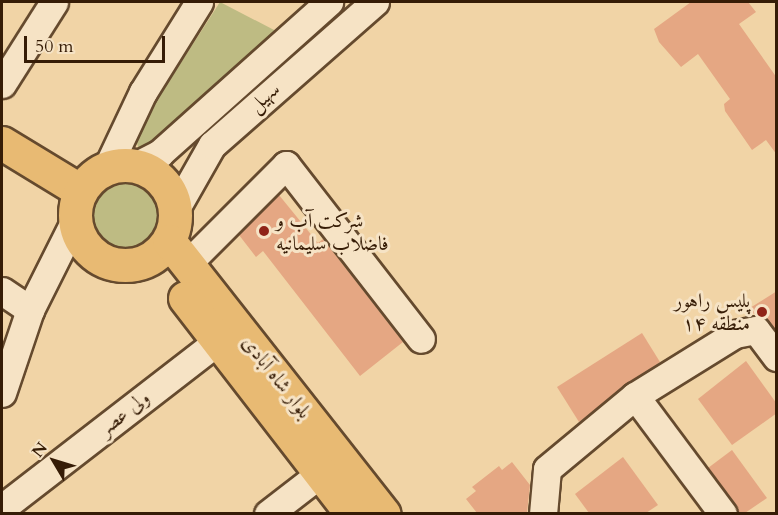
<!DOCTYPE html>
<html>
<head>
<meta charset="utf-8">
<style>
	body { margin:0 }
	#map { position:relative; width:778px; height:515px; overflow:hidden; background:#f1d4a6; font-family:Cardo,Amiri,serif }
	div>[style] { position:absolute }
	.green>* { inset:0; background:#bebb83 }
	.round { border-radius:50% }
	.building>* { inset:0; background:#e5a783 }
	.roads { filter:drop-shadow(2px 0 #654a2e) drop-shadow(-2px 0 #654a2e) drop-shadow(0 2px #654a2e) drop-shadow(0 -2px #654a2e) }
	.minor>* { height:27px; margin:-13.5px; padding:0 13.5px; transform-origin:13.5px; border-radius:13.5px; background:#f6e3c5 }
	.major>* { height:33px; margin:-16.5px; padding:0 16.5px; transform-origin:16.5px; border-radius:16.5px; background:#e8ba73 }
	.major>.ring { margin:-16.5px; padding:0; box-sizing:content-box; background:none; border:33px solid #e8ba73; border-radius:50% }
	.dots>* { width:16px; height:16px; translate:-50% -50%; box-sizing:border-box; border:3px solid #f6e3c5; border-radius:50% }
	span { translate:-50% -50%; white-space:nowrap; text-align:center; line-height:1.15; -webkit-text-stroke:6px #f6e3c5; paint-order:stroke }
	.street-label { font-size:20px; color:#361c06 }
	.poi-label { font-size:20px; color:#361c06 }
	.left { translate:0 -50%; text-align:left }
	.right { translate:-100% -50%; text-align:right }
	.frame { position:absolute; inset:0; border:3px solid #361c06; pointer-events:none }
	.north { position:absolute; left:24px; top:431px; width:60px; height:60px; -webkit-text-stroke:4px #f6e3c5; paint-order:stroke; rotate:308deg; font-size:16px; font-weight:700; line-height:24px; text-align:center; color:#361c06 }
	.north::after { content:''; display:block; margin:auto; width:21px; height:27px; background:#361c06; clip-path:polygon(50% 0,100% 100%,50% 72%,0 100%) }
	.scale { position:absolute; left:24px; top:36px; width:141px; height:27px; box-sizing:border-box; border:3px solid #361c06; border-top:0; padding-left:8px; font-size:18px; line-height:21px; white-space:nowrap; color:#361c06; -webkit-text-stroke:4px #f6e3c5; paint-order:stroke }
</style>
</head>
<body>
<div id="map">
	<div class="green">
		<i style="clip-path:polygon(220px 2px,276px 31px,156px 146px,139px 151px,136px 139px,144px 120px)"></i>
		<i class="round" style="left:88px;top:177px;width:76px;height:76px"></i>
	</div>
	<div class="building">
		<i style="clip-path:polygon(691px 2px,748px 2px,756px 12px,739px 24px,777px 78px,777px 155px,766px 140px,752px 150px,725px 111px,724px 104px,730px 99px,698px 54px,681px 67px,659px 42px,654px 29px)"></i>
		<i style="clip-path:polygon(279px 195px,318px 243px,323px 239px,403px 342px,360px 376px,263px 251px,256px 257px,239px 235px)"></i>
		<i style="clip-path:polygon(777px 291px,777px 331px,762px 316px,745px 311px)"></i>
		<i style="clip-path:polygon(642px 333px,660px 362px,579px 422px,557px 387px)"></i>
		<i style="clip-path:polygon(746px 361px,777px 404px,777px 413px,732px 445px,698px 399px)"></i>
		<i style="clip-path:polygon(732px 450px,767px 498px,745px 513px,739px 513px,708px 468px)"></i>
		<i style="clip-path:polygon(623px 457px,658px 505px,646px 513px,589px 513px,575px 494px)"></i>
		<i style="clip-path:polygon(512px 462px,530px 485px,527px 513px,477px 513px,466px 499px,476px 491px,472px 487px,499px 466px,502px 470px)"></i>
	</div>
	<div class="roads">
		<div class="minor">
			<i style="left:2px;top:84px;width:97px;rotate:-57.6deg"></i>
			<i style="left:135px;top:166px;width:28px;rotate:-27deg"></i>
			<i style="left:160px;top:153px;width:227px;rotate:-41.8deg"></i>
			<i style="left:107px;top:168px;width:84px;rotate:-64.7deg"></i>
			<i style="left:143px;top:92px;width:106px;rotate:-58.1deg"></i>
			<i style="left:175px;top:210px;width:75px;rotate:-60.4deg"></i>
			<i style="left:212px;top:145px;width:217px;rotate:-41.3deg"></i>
			<i style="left:187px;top:264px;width:140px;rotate:-45deg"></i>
			<i style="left:286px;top:165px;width:220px;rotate:52.2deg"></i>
			<i style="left:2px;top:291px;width:34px;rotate:34deg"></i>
			<i style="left:2px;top:393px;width:88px;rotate:-71.4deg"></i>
			<i style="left:30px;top:310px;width:101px;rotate:-63.4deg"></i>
			<i style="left:635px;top:396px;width:147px;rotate:53.3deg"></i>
			<i style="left:2px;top:508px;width:273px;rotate:-37.7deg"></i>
			<i style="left:268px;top:514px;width:67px;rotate:-37.7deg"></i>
			<i style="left:543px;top:514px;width:45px;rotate:-84.9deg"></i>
			<i style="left:547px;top:469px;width:114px;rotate:-39.7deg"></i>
			<i style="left:635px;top:396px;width:118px;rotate:-31.8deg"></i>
			<i style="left:735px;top:334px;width:21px;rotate:-11deg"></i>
			<i style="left:756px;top:330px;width:34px;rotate:53deg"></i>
		</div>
		<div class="major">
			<i style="left:2px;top:143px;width:92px;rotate:31.3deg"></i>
			<i class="ring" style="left:75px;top:165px;width:67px;height:67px"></i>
			<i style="left:169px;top:241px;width:347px;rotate:51.8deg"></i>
			<i style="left:185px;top:298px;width:273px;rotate:52.3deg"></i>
		</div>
	</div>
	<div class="dots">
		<i style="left:264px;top:231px;background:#8f2418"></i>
		<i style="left:762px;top:312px;background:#8f2418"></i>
	</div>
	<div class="street-label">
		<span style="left:264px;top:97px;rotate:-41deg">سهیل</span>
		<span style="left:277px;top:377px;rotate:52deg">بلوار شاه آبادی</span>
		<span style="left:124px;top:413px;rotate:-38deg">ولی عصر</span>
	</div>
	<div class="poi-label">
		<span class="left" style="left:276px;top:232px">شرکت آب و<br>فاضلاب سلیمانیه</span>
		<span class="right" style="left:750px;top:312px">پلیس راهور<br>منطقه ۱۴</span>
	</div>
	<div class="frame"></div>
	<div class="north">N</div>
	<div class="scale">50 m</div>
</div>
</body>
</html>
